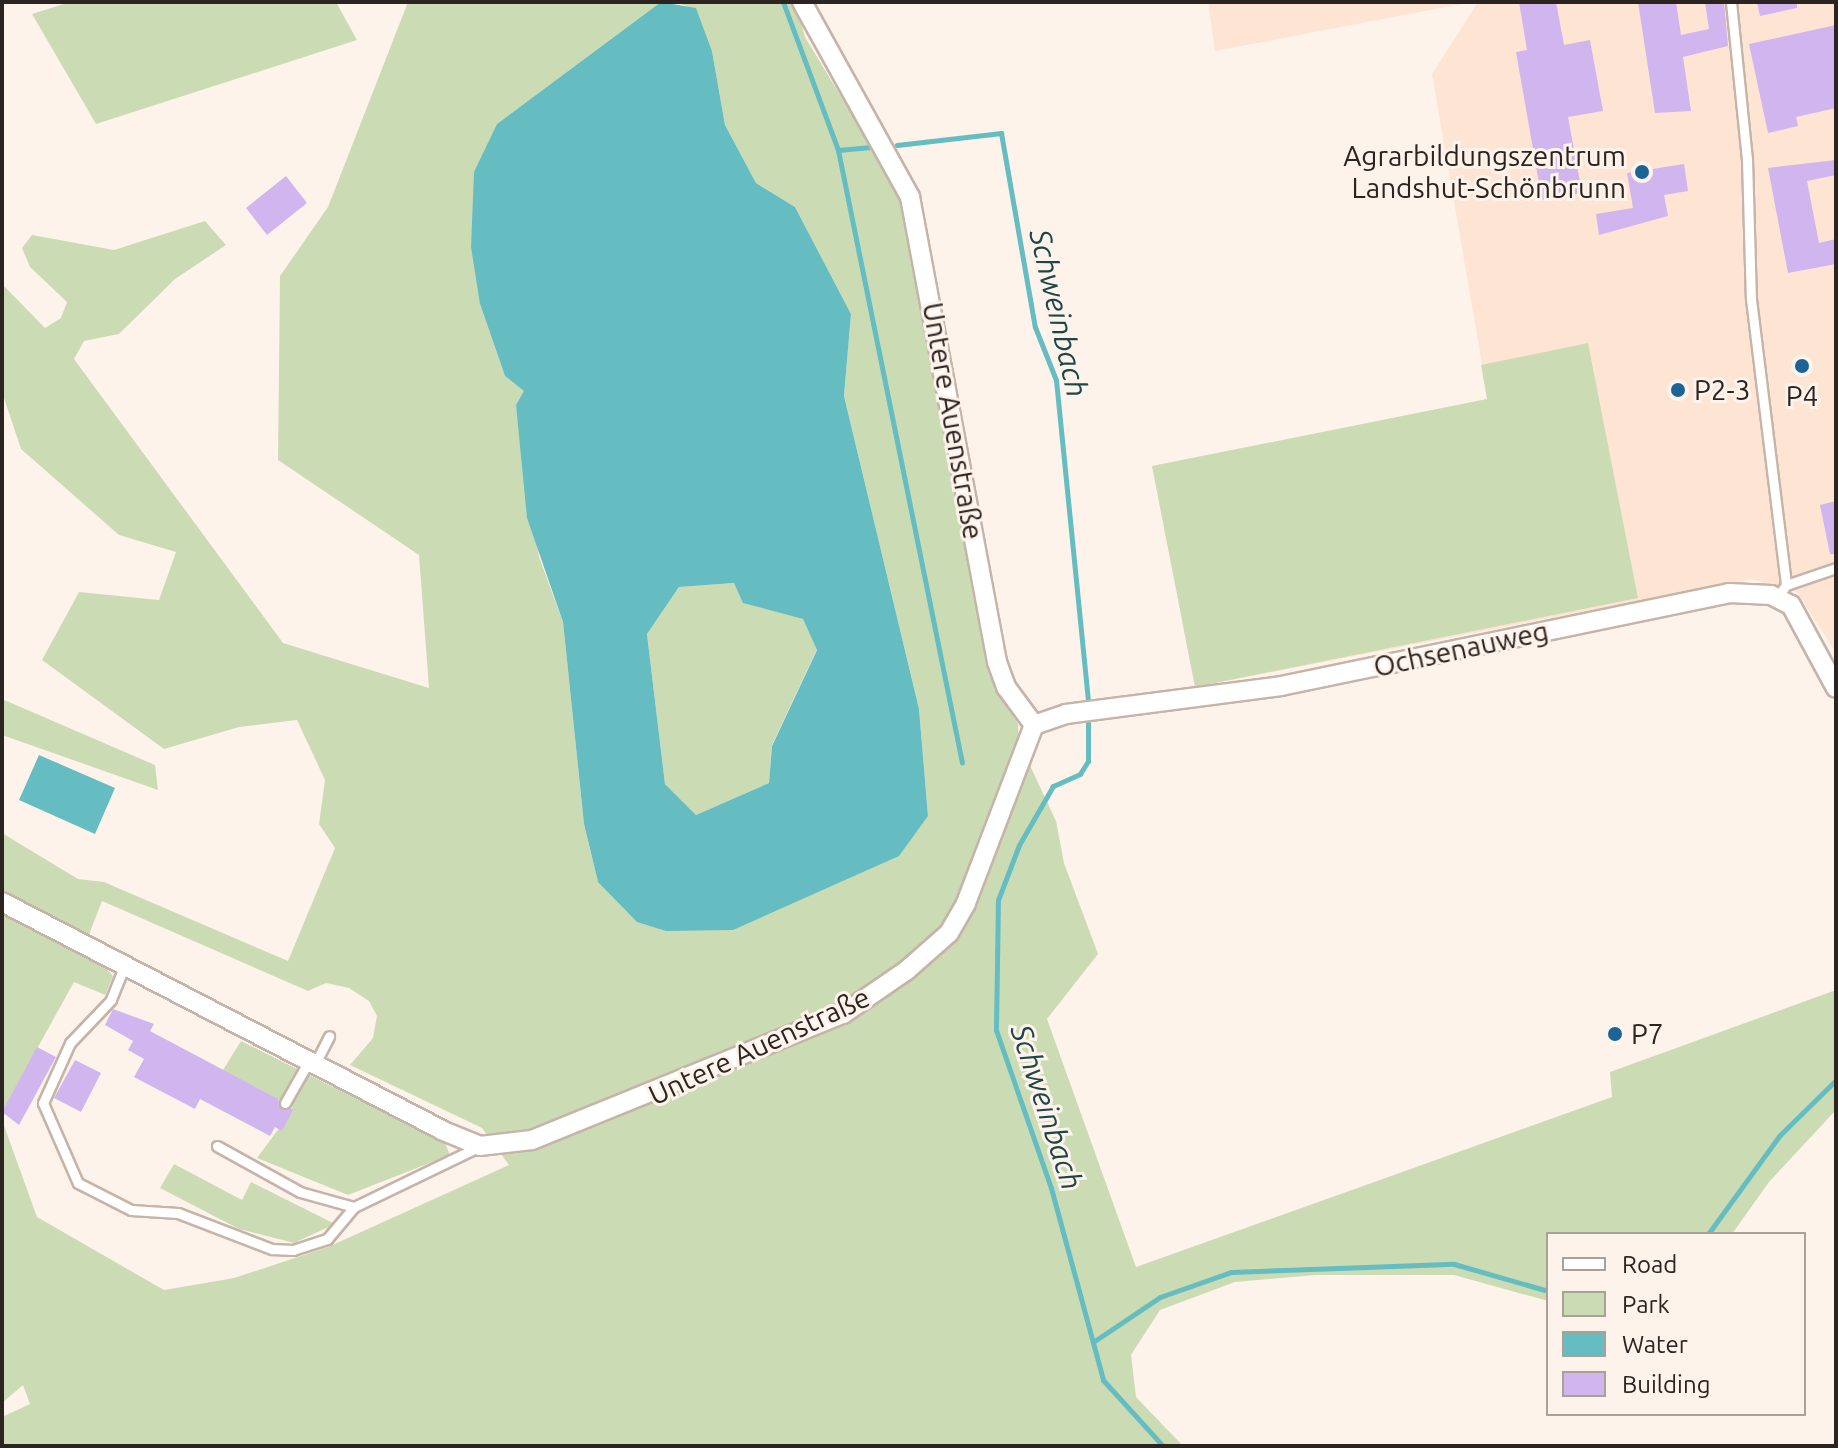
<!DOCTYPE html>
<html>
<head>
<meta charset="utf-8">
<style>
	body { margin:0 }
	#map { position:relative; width:1838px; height:1448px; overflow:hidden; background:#fef3eb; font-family:Ubuntu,sans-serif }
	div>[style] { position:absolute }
	.built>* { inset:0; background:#fee4d3 }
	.green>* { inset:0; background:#cbdcb5 }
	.water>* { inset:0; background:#65bdc2 }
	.stream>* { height:5px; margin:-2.5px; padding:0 2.5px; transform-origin:2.5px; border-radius:2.5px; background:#65bdc2 }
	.building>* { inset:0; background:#d1b5ef }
	.roads { filter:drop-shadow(2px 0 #c6b4a8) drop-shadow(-2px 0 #c6b4a8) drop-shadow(0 2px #c6b4a8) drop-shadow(0 -2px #c6b4a8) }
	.service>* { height:9px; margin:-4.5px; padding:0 4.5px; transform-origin:4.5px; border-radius:4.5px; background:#fff }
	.minor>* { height:18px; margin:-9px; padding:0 9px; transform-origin:9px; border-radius:9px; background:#fff }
	.dots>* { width:22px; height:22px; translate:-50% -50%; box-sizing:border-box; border:4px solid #fef3eb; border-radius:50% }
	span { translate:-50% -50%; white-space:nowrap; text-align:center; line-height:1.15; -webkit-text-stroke:6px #fef3eb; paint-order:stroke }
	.poi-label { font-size:28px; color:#2b2420 }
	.right { translate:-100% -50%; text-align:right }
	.left { translate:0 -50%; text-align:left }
	.street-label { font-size:28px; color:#2b2420 }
	.water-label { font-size:30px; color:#1d4648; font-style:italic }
	.frame { position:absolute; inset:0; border:4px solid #2b2420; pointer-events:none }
	.legend { position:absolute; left:1546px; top:1232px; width:260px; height:184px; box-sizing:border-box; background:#fef3eb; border:2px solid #aaa09a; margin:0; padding:10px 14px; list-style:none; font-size:24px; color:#2b2420 }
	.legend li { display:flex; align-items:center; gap:16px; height:40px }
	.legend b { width:40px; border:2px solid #aaa09a }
</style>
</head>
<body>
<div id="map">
	<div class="built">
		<i style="clip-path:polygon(1208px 2px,1472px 2px,1215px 51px)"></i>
		<i style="clip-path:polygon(1478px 2px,1836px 2px,1836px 653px,1797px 592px,1751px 579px,1195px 687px,1152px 466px,1488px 399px,1432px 74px)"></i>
	</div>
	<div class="green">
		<i style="clip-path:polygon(70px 2px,336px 2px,357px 40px,96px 124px,32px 14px)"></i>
		<i style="clip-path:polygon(408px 2px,661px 2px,497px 124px,480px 304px,505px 376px,525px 391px,516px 405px,523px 456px,539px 557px,563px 622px,584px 824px,598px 882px,928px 816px,919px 709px,844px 396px,851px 314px,795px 207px,756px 183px,725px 125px,712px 51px,696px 9px,674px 2px,795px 2px,805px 37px,903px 199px,997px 690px,1018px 724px,1019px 742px,1056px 821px,1064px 863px,1098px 954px,1047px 1019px,1136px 1267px,1612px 1097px,1610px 1072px,1836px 990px,1836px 1110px,1769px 1182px,1732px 1234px,1548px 1234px,1548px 1301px,1454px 1275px,1316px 1275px,1235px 1282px,1160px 1310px,1131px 1355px,1136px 1397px,1183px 1446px,2px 1446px,2px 1417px,30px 1404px,23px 1385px,2px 1403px,2px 1120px,37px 1217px,164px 1290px,234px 1278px,328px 1247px,509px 1165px,482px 1128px,350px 1065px,373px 1038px,377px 1016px,369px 1001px,349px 988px,326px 983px,308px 991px,102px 901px,85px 945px,113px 976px,105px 995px,74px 982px,2px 1112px,2px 833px,78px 879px,104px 882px,288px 961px,335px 848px,319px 824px,325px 780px,297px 720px,239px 727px,164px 749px,42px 660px,79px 592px,159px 600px,176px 552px,119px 535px,21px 449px,2px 392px,2px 284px,45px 328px,61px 318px,67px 302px,30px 267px,22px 248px,32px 235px,114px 250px,205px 221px,226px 245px,175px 279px,119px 334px,84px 341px,74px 359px,283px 643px,429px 688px,419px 555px,278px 460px,280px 276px,328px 207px)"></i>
		<i style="clip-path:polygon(1588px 343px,1638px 598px,1195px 687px,1152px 466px,1487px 399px,1481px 365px)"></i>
		<i style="clip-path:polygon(734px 583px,776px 611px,803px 619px,817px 649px,772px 745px,769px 783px,696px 815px,665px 784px,647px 634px,679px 587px)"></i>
		<i style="clip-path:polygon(2px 699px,155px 765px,158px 790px,2px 735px)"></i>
		<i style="clip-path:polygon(241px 1041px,445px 1143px,450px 1155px,348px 1195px,257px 1158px,294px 1108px,223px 1070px)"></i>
		<i style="clip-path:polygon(174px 1164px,242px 1200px,251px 1182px,335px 1224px,294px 1243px,239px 1229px,160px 1188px)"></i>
	</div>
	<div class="water">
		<i style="clip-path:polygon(evenodd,661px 2px,696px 8px,712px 51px,725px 125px,756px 183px,795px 207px,851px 314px,844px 396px,919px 709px,928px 816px,899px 856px,733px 930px,666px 931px,637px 922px,598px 882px,584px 824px,563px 622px,527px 518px,516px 405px,524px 391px,505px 376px,480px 304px,471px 247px,474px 172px,497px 124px,661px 2px,734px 583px,743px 603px,803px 619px,817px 650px,772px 746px,769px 783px,696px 815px,665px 784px,647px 634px,679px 587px,734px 583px)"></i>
		<i style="clip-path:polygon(39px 755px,115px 788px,95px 834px,19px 800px)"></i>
	</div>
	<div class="stream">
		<i style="left:783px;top:2px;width:158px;rotate:69.6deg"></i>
		<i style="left:838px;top:150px;width:625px;rotate:78.56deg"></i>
		<i style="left:897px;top:145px;width:105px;rotate:-6.6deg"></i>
		<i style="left:1001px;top:133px;width:197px;rotate:80.1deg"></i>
		<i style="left:1035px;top:327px;width:57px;rotate:68.4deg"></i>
		<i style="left:1056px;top:380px;width:325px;rotate:84.3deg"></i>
		<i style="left:838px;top:150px;width:36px;rotate:-5deg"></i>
		<i style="left:1088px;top:723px;width:38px;rotate:90deg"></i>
		<i style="left:1088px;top:761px;width:15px;rotate:122deg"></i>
		<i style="left:1080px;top:774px;width:30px;rotate:156deg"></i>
		<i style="left:1053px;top:786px;width:68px;rotate:120deg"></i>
		<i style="left:1019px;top:845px;width:59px;rotate:110.9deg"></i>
		<i style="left:998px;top:900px;width:130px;rotate:90.9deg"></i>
		<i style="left:996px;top:1030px;width:167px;rotate:70.8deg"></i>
		<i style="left:1051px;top:1188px;width:199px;rotate:74.8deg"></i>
		<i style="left:1103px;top:1380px;width:89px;rotate:47.7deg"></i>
		<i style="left:1708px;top:1234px;width:122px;rotate:-54deg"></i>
		<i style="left:1780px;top:1135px;width:78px;rotate:-44.5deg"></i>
		<i style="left:1093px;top:1342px;width:81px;rotate:-33.9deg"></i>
		<i style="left:1160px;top:1297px;width:75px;rotate:-19.4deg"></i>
		<i style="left:1231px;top:1272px;width:223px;rotate:-2.1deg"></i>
		<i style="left:1454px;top:1264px;width:98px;rotate:16deg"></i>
	</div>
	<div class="building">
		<i style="clip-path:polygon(1519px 2px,1556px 2px,1564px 45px,1590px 40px,1603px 111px,1568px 117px,1582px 193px,1542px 200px,1516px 52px,1527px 50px)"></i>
		<i style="clip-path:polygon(1638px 2px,1676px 2px,1681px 35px,1709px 29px,1705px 2px,1724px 2px,1728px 46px,1683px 57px,1691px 111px,1655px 113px)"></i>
		<i style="clip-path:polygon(1757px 2px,1797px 2px,1797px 8px,1760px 16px)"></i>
		<i style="clip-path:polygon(1836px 25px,1836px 108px,1796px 117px,1798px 126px,1768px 133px,1749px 44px)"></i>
		<i style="clip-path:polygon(1836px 160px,1836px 175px,1807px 181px,1819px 243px,1836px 239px,1836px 264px,1788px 273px,1768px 168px)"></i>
		<i style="clip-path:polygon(1684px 164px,1688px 191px,1664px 195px,1668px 216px,1599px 235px,1596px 214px,1633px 208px,1627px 173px)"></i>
		<i style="clip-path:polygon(286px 176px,307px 203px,267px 235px,246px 208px)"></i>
		<i style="clip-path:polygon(1836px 501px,1836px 554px,1830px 554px,1820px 505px)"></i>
		<i style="clip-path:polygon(113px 1009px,154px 1024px,150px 1031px,278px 1099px,282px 1110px,294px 1108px,282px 1131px,275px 1127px,270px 1136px,200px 1099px,195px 1109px,134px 1077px,144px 1059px,128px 1050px,133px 1041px,105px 1025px)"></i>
		<i style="clip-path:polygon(37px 1047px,56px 1057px,19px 1125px,2px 1112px)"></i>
		<i style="clip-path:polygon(75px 1060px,101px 1073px,81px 1112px,54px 1098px)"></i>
	</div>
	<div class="roads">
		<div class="service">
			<i style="left:1731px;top:2px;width:158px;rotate:84.2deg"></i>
			<i style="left:1747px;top:159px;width:140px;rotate:88.4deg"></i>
			<i style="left:1751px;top:299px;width:288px;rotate:83deg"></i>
			<i style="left:1786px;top:585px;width:14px;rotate:126deg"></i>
			<i style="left:1786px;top:585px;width:53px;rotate:-18.8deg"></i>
			<i style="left:124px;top:967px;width:35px;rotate:112deg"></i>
			<i style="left:111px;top:1000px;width:59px;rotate:133.6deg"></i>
			<i style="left:70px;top:1043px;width:66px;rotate:114.2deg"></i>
			<i style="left:43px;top:1103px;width:87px;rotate:66.4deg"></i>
			<i style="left:78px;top:1183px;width:59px;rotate:27deg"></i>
			<i style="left:131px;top:1210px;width:47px;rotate:3.7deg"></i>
			<i style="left:178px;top:1213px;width:101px;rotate:21deg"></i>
			<i style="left:272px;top:1249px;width:21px;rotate:3deg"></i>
			<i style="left:293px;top:1250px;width:36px;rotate:-18deg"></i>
			<i style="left:327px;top:1239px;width:42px;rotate:-49.8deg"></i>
			<i style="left:316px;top:1062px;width:29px;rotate:-63deg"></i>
			<i style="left:285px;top:1103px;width:51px;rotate:-60.4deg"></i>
			<i style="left:217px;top:1146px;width:95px;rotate:29deg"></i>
			<i style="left:300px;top:1192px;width:56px;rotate:15.5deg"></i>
			<i style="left:354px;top:1207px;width:140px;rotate:-25.8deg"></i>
		</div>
		<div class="minor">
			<i style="left:802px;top:2px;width:223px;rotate:61deg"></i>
			<i style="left:910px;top:197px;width:473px;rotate:79.4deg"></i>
			<i style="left:997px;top:662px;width:27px;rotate:70deg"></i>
			<i style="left:1006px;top:687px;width:47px;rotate:53.6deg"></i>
			<i style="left:1034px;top:725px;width:34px;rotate:-19deg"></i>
			<i style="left:1066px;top:714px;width:217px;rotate:-7.4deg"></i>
			<i style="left:1281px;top:686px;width:458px;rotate:-11.7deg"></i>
			<i style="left:1729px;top:593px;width:42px;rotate:2.7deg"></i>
			<i style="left:1771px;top:595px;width:22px;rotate:27deg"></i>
			<i style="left:1791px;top:605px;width:94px;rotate:61.5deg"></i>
			<i style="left:2px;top:902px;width:495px;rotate:27.4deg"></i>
			<i style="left:441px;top:1130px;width:42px;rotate:22.3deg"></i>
			<i style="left:480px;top:1146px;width:52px;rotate:-6.6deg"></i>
			<i style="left:532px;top:1140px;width:336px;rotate:-22.1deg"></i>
			<i style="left:843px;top:1014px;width:78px;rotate:-34.5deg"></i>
			<i style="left:907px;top:970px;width:56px;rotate:-41.4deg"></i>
			<i style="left:949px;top:933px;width:34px;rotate:-60deg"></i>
			<i style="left:966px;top:903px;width:191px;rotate:-69.1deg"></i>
		</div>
	</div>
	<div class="dots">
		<i style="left:1642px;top:172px;background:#1c6397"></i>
		<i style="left:1802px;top:366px;background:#1c6397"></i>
		<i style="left:1678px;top:390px;background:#1c6397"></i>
		<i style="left:1615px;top:1034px;background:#1c6397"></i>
	</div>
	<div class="poi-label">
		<span class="right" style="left:1626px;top:172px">Agrarbildungszentrum<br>Landshut-Schönbrunn</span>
		<span class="left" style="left:1694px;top:390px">P2-3</span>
		<span style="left:1802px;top:396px">P4</span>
		<span class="left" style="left:1631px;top:1034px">P7</span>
	</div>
	<div class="street-label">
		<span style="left:953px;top:421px;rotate:80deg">Untere Auenstraße</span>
		<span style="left:1461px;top:649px;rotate:-12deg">Ochsenauweg</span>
		<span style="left:759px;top:1046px;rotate:-25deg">Untere Auenstraße</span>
	</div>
	<div class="water-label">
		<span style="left:1059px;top:313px;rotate:77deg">Schweinbach</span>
		<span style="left:1047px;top:1107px;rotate:72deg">Schweinbach</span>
	</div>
	<div class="frame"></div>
	<ul class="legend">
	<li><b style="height:10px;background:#fff"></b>Road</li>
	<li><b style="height:22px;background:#cbdcb5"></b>Park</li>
	<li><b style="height:22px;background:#65bdc2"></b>Water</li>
	<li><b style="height:22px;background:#d1b5ef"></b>Building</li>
	</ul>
</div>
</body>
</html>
